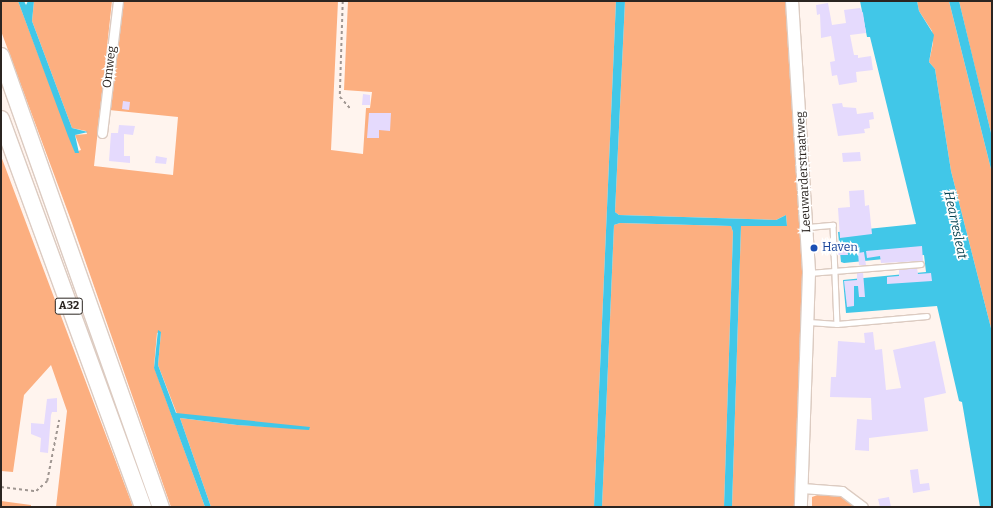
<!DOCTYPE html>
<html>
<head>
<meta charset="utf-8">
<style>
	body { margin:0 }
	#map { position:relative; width:993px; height:508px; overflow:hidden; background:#fff4ee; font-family:Bitter,serif }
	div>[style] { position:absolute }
	.green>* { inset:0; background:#fcaf80 }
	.water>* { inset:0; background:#41c7e8 }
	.building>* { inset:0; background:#e5dafd }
	.path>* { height:1.5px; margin-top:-0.75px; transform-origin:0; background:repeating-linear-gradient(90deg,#9f9691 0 3px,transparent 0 6px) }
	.roads { filter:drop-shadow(1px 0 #dccbc1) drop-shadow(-1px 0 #dccbc1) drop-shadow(0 1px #dccbc1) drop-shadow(0 -1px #dccbc1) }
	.lane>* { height:4.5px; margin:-2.25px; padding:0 2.25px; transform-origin:2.25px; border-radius:2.25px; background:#fff }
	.street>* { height:9px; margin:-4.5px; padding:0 4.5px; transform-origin:4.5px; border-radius:4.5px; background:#fff }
	.secondary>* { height:12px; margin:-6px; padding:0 6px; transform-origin:6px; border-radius:6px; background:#fff }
	.highway>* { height:16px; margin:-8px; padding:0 8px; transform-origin:8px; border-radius:8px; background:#fff }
	.dots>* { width:11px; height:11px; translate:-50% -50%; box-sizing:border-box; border:2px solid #fff; border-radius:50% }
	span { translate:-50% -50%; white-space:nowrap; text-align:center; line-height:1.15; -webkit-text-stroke:3.5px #fff; paint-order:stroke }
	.shield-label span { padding:1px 3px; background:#fff; border:1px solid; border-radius:3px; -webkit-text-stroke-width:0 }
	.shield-label { font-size:11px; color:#2b2521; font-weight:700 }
	.street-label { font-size:12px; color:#2b2521 }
	.transit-label { font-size:12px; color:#164399 }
	.left { translate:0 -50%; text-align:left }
	.water-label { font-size:13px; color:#074351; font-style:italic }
	.frame { position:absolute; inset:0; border:2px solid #2b2521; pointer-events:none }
</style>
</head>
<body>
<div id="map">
	<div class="green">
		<i style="clip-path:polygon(1px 1px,18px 1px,75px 152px,81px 150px,75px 135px,87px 134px,86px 131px,72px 128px,32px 21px,34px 1px,112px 1px,94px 166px,173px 175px,178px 117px,109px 110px,120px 1px,338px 1px,331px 150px,363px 154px,366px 108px,370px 108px,372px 92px,344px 90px,348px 1px,616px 1px,594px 507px,211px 507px,180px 418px,237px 425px,311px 429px,177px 414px,158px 365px,161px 332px,157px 333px,154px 367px,205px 507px,171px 507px,72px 223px,1px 31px)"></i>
		<i style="clip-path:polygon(625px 1px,787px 1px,804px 256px,797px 507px,732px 507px,741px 226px,787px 226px,786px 215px,776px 220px,619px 215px,615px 212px)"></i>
		<i style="clip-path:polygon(917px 1px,949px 1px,992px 173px,992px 332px,951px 171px,935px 69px,929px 62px,933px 43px,932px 31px,919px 11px)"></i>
		<i style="clip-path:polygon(959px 1px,991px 1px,992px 137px,970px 47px)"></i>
		<i style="clip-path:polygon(1px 156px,61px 316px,133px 507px,56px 507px,67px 411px,51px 365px,24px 395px,13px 472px,1px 471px)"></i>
		<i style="clip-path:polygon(620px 223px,731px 226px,733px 232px,724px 507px,602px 507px,614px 225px)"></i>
		<i style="clip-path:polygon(823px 493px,843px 495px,859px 507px,812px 507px,812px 497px)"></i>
		<i style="clip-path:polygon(1px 501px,31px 505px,31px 507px,1px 507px)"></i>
	</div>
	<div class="water">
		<i style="clip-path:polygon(18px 1px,24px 1px,26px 5px,28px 1px,34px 1px,32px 21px,72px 128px,88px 132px,75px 135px,79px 153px,75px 153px,68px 136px)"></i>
		<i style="clip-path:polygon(616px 1px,625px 1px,615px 212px,619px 215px,776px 220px,786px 215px,787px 226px,741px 226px,732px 507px,724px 507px,733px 232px,731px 226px,620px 223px,614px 225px,602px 507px,594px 507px)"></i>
		<i style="clip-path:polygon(860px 1px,917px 1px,919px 11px,934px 35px,929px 62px,935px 69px,951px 171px,992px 332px,992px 507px,980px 507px,962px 402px,959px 401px,937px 306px,846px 313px,843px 280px,926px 272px,924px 255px,844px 263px,841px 262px,838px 232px,916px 224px,870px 37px,867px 37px)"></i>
		<i style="clip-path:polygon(949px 1px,959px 1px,992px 137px,992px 173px)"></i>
		<i style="clip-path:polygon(158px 330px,161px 332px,158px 365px,176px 413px,310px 427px,309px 430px,237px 425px,180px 418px,211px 507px,205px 507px,154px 368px)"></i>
	</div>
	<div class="building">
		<i style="clip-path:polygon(828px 3px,832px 25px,846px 23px,844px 10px,860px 8px,863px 13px,866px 33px,850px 35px,854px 55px,858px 55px,858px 58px,871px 56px,873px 70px,856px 72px,857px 82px,839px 85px,837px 75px,832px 76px,830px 62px,835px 61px,831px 36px,821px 38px,820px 14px,817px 15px,816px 5px)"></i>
		<i style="clip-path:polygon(363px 94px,370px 95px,370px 105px,362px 105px)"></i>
		<i style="clip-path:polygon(123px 101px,130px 102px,129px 110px,122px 109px)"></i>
		<i style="clip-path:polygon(842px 103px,843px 107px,856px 108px,857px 114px,873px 112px,874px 119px,869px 120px,870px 128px,864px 129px,865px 133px,838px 136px,832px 104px)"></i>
		<i style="clip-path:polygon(369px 113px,391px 113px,390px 131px,379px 130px,379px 138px,367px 138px)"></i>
		<i style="clip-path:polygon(119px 125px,135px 126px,133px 135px,124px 134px,124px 156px,130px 156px,130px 163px,109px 161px,111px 133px,118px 133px)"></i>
		<i style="clip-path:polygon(860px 152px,861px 161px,843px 162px,842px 153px)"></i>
		<i style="clip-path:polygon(156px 156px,167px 158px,166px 164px,155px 163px)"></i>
		<i style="clip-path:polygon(864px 190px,865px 206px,869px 205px,872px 234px,840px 238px,838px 208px,850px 207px,849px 191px)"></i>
		<i style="clip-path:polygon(838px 246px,847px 246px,848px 255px,838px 255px)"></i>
		<i style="clip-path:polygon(922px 246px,923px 261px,881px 263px,880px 256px,867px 258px,866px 251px)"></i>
		<i style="clip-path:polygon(864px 252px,866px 265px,859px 265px,858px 253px)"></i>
		<i style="clip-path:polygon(917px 268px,918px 274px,931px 273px,932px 281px,887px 284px,887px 277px,899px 276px,899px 270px)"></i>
		<i style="clip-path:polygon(863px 272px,865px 297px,859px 297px,858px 286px,854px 286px,854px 306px,847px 307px,844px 281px,857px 280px,857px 273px)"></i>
		<i style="clip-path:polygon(873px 332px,875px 350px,882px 349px,886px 390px,901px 388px,893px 350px,935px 341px,946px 393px,924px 398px,928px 431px,869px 438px,869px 451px,855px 450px,857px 419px,872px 420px,871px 398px,830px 397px,831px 377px,836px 377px,838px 341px,865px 343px,864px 333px)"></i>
		<i style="clip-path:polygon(57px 398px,57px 412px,52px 412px,51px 415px,48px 453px,40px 452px,41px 438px,31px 434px,31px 423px,44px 424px,47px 399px)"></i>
		<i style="clip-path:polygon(918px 469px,920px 484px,929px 483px,930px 490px,913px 493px,910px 470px)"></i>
		<i style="clip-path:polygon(889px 497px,891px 507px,880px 507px,878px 499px)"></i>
	</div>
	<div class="path">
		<i style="left:343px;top:1px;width:96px;rotate:91.8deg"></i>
		<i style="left:340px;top:97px;width:15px;rotate:48deg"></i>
		<i style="left:1px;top:487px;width:35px;rotate:7deg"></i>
		<i style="left:36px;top:491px;width:15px;rotate:-42deg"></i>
		<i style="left:47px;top:481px;width:62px;rotate:-78.9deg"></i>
	</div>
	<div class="roads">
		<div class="lane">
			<i style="left:808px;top:227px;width:25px;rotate:-5deg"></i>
			<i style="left:833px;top:225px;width:99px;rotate:87.7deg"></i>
			<i style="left:809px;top:273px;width:112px;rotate:-4.6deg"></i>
			<i style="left:809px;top:322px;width:28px;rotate:4deg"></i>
			<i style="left:837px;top:324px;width:90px;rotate:-5.1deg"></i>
		</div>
		<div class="street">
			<i style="left:102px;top:133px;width:133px;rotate:-83.1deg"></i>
			<i style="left:802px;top:488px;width:40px;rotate:4.3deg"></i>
			<i style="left:842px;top:491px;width:26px;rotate:37deg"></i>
		</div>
		<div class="secondary">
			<i style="left:792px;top:1px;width:273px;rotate:86.4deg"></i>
			<i style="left:809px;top:273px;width:234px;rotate:92deg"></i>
		</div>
		<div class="highway">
			<i style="left:1px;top:56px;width:479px;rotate:70.5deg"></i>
			<i style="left:1px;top:119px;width:413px;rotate:69.9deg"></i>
		</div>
	</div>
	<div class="dots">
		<i style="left:814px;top:248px;background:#1a4fb4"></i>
	</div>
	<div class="shield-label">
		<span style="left:69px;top:306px">A32</span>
	</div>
	<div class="street-label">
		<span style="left:110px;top:67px;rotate:-83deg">Omweg</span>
		<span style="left:804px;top:172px;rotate:-93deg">Leeuwarderstraatweg</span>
	</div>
	<div class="transit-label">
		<span class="left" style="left:822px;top:248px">Haven</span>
	</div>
	<div class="water-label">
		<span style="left:955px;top:225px;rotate:78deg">Hearresleat</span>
	</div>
	<div class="frame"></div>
</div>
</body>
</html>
